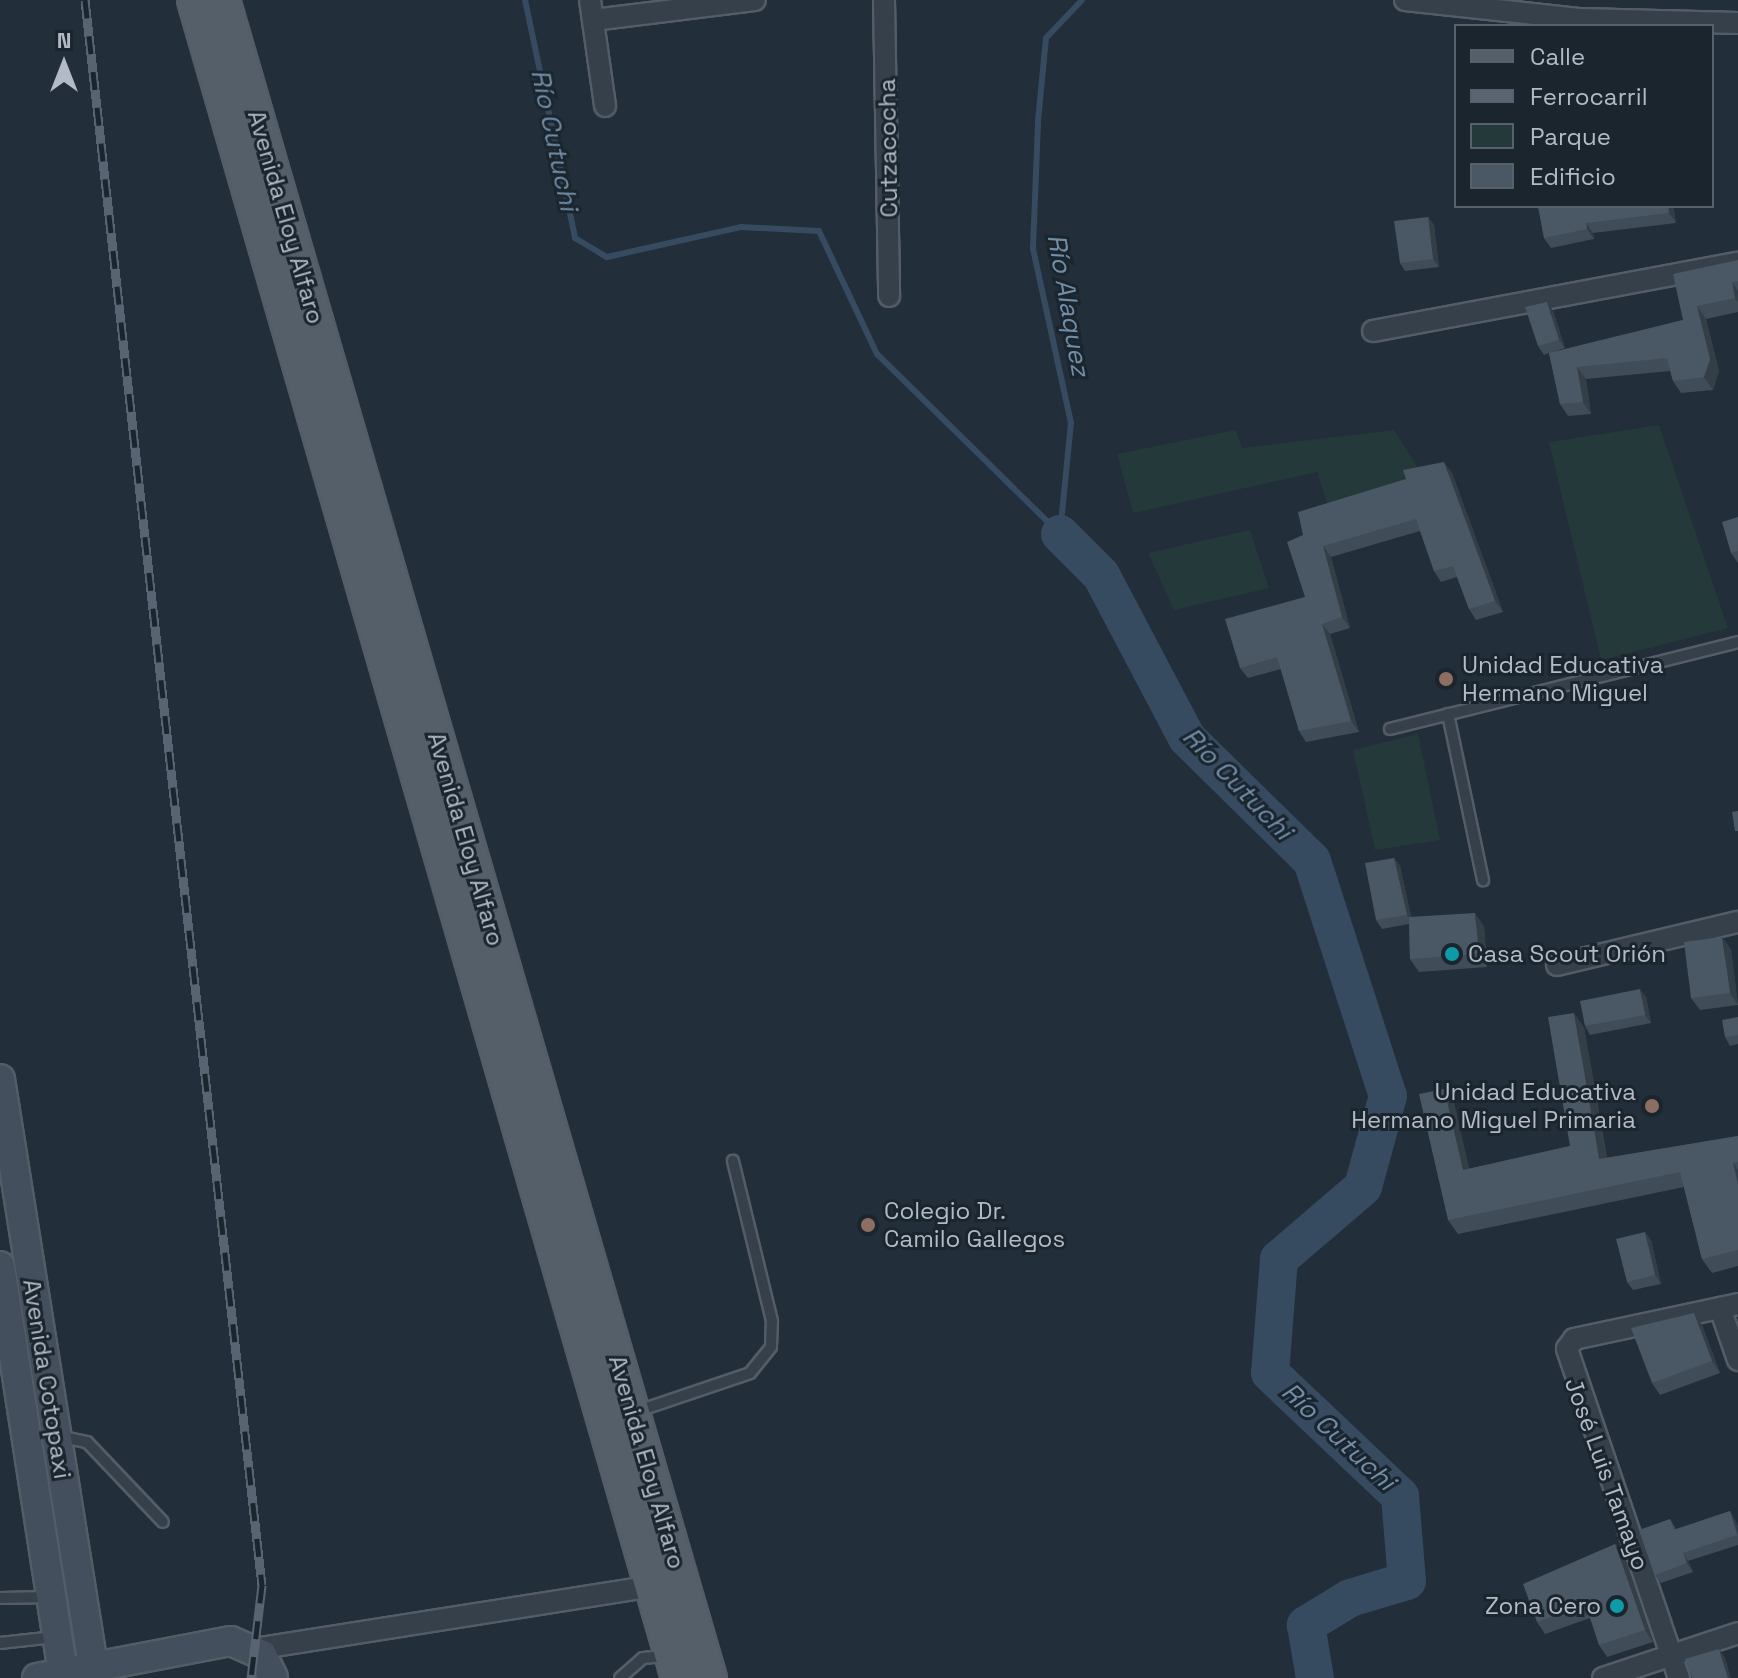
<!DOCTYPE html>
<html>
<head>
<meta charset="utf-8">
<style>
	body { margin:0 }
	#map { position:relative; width:1738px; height:1678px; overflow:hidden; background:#222e39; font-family:"Space Grotesk",sans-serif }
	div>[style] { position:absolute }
	.green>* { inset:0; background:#243a3a }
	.stream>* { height:6px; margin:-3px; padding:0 3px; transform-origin:3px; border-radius:3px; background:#364b60 }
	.river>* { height:38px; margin:-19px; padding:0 19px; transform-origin:19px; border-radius:19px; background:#364b60 }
	.roads { filter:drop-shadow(2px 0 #545d67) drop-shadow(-2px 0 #545d67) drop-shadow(0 2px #545d67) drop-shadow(0 -2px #545d67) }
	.lane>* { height:10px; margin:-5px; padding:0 5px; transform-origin:5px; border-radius:5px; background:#36404a }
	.street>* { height:20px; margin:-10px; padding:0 10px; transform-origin:10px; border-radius:10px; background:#36404a }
	.secondary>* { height:28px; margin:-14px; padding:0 14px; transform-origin:14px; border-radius:14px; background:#444f5d }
	.primary>* { height:32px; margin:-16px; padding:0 16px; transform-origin:16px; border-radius:16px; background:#545f6a }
	.rail>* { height:9px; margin-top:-4.5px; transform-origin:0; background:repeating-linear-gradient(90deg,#1b252e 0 18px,#586471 0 36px); box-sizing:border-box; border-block:2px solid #586471 }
	.wall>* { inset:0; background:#404c57 }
	.shaded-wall>* { inset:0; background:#343e47 }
	.building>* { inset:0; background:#4a5865 }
	.dots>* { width:22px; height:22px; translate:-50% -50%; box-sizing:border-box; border:4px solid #1b252e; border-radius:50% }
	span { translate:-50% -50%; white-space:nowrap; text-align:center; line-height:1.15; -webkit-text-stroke:6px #1b252e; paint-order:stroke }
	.street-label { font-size:24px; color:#b1bac6 }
	.poi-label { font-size:24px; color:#b1bac6 }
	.left { translate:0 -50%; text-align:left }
	.right { translate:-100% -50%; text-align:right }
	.water-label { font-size:26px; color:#718ea9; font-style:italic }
	.legend { position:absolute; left:1454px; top:24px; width:260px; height:184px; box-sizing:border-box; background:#1b252e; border:2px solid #57616b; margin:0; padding:10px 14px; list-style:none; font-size:24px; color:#b1bac6 }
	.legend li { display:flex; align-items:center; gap:16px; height:40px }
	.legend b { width:40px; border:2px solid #57616b }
	.north { position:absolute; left:24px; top:24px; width:80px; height:80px; -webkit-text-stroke:6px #1b252e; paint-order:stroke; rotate:0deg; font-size:22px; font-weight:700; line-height:32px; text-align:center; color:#b1bac6 }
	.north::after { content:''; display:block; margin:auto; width:28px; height:36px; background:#b1bac6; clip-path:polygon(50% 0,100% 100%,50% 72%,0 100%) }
</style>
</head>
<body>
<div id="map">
	<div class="green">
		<i style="clip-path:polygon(1659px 425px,1728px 628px,1601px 660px,1549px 442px)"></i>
		<i style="clip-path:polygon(1236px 430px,1242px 448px,1394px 430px,1421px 473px,1331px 515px,1317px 472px,1133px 513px,1117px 454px)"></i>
		<i style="clip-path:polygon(1250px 530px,1269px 588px,1174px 610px,1148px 553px)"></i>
		<i style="clip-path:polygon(1418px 734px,1440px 840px,1375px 850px,1353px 750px)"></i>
	</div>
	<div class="stream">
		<i style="left:525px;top:0;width:243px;rotate:78.1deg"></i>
		<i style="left:575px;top:238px;width:37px;rotate:31deg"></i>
		<i style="left:607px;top:257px;width:137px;rotate:-12.6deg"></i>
		<i style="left:741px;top:227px;width:78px;rotate:2.9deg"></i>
		<i style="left:819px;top:231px;width:136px;rotate:64.8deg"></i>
		<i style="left:877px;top:354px;width:257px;rotate:44.5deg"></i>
		<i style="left:1060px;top:533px;width:111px;rotate:-84.3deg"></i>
		<i style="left:1071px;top:423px;width:179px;rotate:-102.3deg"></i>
		<i style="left:1033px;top:248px;width:127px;rotate:-87.7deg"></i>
		<i style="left:1038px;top:121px;width:83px;rotate:-84.5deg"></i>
		<i style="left:1046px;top:38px;width:52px;rotate:-46.5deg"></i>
	</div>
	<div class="river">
		<i style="left:1060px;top:534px;width:58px;rotate:45deg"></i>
		<i style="left:1101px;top:575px;width:184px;rotate:62.2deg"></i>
		<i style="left:1187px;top:738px;width:175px;rotate:44.5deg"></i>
		<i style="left:1312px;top:861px;width:247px;rotate:72.1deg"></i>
		<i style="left:1388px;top:1096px;width:94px;rotate:105.4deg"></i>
		<i style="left:1363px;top:1187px;width:111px;rotate:139.4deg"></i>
		<i style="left:1279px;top:1259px;width:114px;rotate:94.5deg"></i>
		<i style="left:1270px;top:1373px;width:179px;rotate:43.4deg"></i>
		<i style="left:1400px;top:1496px;width:85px;rotate:85.3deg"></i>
		<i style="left:1407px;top:1581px;width:59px;rotate:163.4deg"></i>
		<i style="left:1350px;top:1598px;width:52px;rotate:148.5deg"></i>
		<i style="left:1306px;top:1625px;width:54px;rotate:80.4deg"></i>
	</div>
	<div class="roads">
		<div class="lane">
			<i style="left:1448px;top:714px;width:170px;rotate:78.1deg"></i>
			<i style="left:1390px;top:729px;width:359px;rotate:-14deg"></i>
			<i style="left:638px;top:1411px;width:118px;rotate:-18.7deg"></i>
			<i style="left:750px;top:1373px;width:33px;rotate:-51deg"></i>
			<i style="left:771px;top:1347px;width:26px;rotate:-88deg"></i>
			<i style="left:772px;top:1321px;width:165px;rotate:-103.7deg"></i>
			<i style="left:58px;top:1436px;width:30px;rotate:12deg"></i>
			<i style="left:87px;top:1442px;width:110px;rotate:46.5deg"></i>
			<i style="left:0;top:1598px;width:49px;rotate:-1.2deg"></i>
			<i style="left:0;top:1643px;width:55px;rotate:-6.2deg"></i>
			<i style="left:620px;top:1678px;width:30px;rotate:-41deg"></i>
			<i style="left:643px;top:1658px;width:23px;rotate:-5deg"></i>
		</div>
		<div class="street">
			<i style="left:590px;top:0;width:107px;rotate:81.9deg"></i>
			<i style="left:884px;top:0;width:296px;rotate:89deg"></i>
			<i style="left:1405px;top:0;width:177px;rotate:6.2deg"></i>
			<i style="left:1581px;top:19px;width:157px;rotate:1.5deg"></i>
			<i style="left:593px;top:20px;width:163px;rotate:-7deg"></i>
			<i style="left:1373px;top:331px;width:371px;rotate:-10.6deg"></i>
			<i style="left:1557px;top:965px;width:186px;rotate:-13.4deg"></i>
			<i style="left:1720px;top:1308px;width:55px;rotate:70.9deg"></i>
			<i style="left:255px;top:1649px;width:401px;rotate:-9deg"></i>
			<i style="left:1603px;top:1678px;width:142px;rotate:-18.4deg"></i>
			<i style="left:1679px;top:1678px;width:348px;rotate:-108.8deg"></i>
			<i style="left:1567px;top:1349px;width:12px;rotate:-55deg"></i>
			<i style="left:1574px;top:1339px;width:168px;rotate:-12deg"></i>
		</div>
		<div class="secondary">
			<i style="left:0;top:1079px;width:606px;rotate:80.99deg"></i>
			<i style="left:0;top:1266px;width:417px;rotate:81.2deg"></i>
			<i style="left:37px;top:1678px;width:197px;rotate:-10.8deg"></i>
			<i style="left:231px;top:1641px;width:34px;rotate:24deg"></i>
			<i style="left:262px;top:1655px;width:25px;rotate:64deg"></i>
		</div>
		<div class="primary">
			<i style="left:194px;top:0;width:1746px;rotate:73.91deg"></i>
			<i style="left:223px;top:0;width:1747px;rotate:73.82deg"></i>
		</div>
	</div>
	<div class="rail">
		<i style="left:85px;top:0;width:1595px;rotate:83.63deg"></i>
		<i style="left:262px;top:1585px;width:94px;rotate:96.7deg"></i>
	</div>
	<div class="wall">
		<i style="clip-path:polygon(1538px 206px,1673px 206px,1676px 223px,1593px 233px,1594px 239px,1551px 248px,1544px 238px)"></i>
		<i style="clip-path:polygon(1428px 217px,1434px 225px,1439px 267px,1405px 271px,1400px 263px)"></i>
		<i style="clip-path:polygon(1738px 260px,1738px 312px,1706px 319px,1719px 371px,1713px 390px,1681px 393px,1673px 381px,1670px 371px,1586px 379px,1591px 414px,1568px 416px,1560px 404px,1549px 353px,1544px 355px,1538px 346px,1553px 311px,1565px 348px,1553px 352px,1683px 320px)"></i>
		<i style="clip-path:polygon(1452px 473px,1503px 612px,1476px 620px,1469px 609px,1457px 577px,1441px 582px,1434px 571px,1420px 531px,1331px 557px,1350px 628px,1330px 634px,1359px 732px,1306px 742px,1299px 731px,1281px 669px,1248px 678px,1240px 668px,1305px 597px,1303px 535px)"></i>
		<i style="clip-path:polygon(1738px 517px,1738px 563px,1731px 553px)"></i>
		<i style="clip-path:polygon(1394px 858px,1400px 866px,1411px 917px,1484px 926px,1487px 967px,1419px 972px,1410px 959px,1409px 924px,1382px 929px,1376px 920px)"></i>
		<i style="clip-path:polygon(1731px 949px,1738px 1005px,1700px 1010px,1691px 998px)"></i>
		<i style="clip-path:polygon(1646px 997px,1651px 1023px,1590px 1035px,1585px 1026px)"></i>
		<i style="clip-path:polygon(1738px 1017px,1738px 1044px,1730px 1046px,1725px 1037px)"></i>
		<i style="clip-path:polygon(1584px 1027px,1607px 1158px,1738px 1136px,1738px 1266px,1712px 1273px,1702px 1259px,1684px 1187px,1458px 1234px,1448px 1220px,1444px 1089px,1454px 1103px,1469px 1169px,1570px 1146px)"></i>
		<i style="clip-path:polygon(1651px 1240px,1661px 1284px,1633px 1290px,1627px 1282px)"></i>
		<i style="clip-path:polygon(1702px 1325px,1720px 1373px,1660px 1395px,1652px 1383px)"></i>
		<i style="clip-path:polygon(1730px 1511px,1735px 1520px,1738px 1527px,1738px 1545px,1688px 1561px,1693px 1572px,1661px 1583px,1655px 1575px,1670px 1519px,1676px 1529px)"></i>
		<i style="clip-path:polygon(1615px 1544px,1624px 1555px,1653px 1642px,1607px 1657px,1599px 1645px,1590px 1618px,1545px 1634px,1537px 1622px)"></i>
	</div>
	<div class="shaded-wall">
		<i style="clip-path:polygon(1668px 206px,1673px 206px,1676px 223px,1669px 213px)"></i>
		<i style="clip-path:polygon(1428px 217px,1434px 225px,1439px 267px,1433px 259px)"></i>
		<i style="clip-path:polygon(1586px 223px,1593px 233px,1594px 239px,1587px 229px)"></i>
		<i style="clip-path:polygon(1732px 282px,1738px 291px,1738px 302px,1735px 298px)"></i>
		<i style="clip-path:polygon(1547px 302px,1553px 311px,1565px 348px,1559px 340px)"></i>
		<i style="clip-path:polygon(1697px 306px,1706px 319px,1719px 371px,1713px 390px,1704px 377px)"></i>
		<i style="clip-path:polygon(1577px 367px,1586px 379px,1591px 414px,1583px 402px)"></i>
		<i style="clip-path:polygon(1444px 462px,1452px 473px,1503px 612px,1495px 601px)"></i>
		<i style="clip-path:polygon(1323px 546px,1331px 557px,1350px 628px,1342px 617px)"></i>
		<i style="clip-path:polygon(1322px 624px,1330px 634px,1359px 732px,1351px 721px)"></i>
		<i style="clip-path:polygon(1394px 858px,1400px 866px,1413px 924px,1407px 915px)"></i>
		<i style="clip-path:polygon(1475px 913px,1484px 926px,1487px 967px,1479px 954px)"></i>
		<i style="clip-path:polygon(1722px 937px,1731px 949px,1738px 1005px,1730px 993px)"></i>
		<i style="clip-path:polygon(1640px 989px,1646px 997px,1651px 1023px,1645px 1015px)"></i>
		<i style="clip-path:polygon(1574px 1013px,1584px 1027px,1609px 1174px,1599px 1159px)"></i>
		<i style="clip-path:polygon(1444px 1089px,1454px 1103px,1473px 1184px,1463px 1170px)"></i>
		<i style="clip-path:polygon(1733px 1163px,1738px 1170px,1738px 1184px)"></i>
		<i style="clip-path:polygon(1645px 1232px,1651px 1240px,1661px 1284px,1655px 1275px)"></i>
		<i style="clip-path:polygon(1694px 1313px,1702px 1325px,1720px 1373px,1712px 1361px)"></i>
		<i style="clip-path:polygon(1730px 1511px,1735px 1520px,1738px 1527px,1738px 1535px)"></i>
		<i style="clip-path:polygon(1615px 1544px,1624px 1555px,1653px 1642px,1645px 1630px)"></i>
		<i style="clip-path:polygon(1683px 1553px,1688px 1561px,1693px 1572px,1687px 1563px)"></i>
		<i style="clip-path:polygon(1719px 1649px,1725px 1657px,1731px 1678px,1728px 1678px)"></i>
	</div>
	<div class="building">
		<i style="clip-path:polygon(1538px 206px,1668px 206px,1669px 213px,1586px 223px,1587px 229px,1544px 238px)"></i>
		<i style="clip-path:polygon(1428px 217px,1433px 259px,1400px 263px,1394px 221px)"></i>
		<i style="clip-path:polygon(1738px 260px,1738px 281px,1732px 282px,1735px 298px,1697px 306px,1710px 359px,1704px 377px,1673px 381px,1667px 358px,1577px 367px,1583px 402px,1560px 404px,1549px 353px,1683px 320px,1673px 274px)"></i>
		<i style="clip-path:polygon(1547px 302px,1559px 340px,1538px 346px,1525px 307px)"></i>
		<i style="clip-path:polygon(1444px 462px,1495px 601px,1469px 609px,1453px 566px,1434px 571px,1416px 519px,1323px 546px,1342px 617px,1322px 624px,1351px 721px,1299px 731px,1277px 657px,1240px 668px,1225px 619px,1305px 597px,1287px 542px,1303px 535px,1298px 512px,1406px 479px,1403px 470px)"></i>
		<i style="clip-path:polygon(1738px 517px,1738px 551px,1731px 553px,1722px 522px)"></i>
		<i style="clip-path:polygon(1738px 811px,1738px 831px,1735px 831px,1732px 812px)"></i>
		<i style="clip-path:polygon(1394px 858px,1407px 915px,1376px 920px,1365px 863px)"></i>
		<i style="clip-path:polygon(1475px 913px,1479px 954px,1410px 959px,1409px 917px)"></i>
		<i style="clip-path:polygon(1722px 937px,1730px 993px,1691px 998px,1684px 942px)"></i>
		<i style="clip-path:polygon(1640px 989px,1645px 1015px,1585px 1026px,1580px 1001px)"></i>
		<i style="clip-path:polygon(1574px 1013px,1599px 1159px,1738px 1136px,1738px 1162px,1733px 1163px,1738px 1184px,1738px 1250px,1702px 1259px,1680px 1172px,1448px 1220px,1419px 1094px,1444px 1089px,1463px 1170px,1570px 1146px,1548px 1017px)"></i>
		<i style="clip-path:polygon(1738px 1017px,1738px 1035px,1725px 1037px,1722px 1020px)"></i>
		<i style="clip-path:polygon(1645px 1232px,1655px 1275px,1627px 1282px,1616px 1239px)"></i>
		<i style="clip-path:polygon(1694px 1313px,1712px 1361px,1652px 1383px,1631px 1328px)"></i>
		<i style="clip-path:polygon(1730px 1511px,1737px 1535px,1683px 1553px,1687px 1563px,1655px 1575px,1639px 1530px,1670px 1519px,1674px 1530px)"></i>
		<i style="clip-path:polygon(1615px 1544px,1645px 1630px,1599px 1645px,1586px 1605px,1537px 1622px,1523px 1584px)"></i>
		<i style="clip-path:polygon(1719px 1649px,1728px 1678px,1692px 1678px,1685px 1659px)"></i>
	</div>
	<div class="dots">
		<i style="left:1446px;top:679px;background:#8d6e63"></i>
		<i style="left:1452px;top:954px;background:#0f9aa8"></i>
		<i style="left:1652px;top:1106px;background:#8d6e63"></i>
		<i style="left:868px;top:1225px;background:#8d6e63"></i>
		<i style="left:1617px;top:1606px;background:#0f9aa8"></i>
	</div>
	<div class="street-label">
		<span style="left:888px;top:148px;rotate:-91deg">Cutzacocha</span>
		<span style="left:286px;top:217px;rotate:74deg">Avenida Eloy Alfaro</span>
		<span style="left:466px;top:839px;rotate:74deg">Avenida Eloy Alfaro</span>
		<span style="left:47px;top:1379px;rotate:81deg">Avenida Cotopaxi</span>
		<span style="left:647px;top:1462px;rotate:74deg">Avenida Eloy Alfaro</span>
		<span style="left:1607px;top:1474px;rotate:70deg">José Luis Tamayo</span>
	</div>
	<div class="poi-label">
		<span class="left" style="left:1462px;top:679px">Unidad Educativa<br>Hermano Miguel</span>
		<span class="left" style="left:1468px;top:954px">Casa Scout Orión</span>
		<span class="right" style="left:1636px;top:1106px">Unidad Educativa<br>Hermano Miguel Primaria</span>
		<span class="left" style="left:884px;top:1225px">Colegio Dr.<br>Camilo Gallegos</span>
		<span class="right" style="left:1601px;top:1606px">Zona Cero</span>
	</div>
	<div class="water-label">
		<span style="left:554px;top:140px;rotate:78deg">Río Cutuchi</span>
		<span style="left:1068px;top:305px;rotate:80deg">Río Alaquez</span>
		<span style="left:1237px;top:784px;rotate:46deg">Río Cutuchi</span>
		<span style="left:1338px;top:1437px;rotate:43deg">Río Cutuchi</span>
	</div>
	<ul class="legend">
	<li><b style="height:10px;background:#545f6a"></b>Calle</li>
	<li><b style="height:10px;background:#586471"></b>Ferrocarril</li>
	<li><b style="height:22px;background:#243a3a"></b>Parque</li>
	<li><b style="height:22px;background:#4a5865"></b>Edificio</li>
	</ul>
	<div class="north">N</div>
</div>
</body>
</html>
